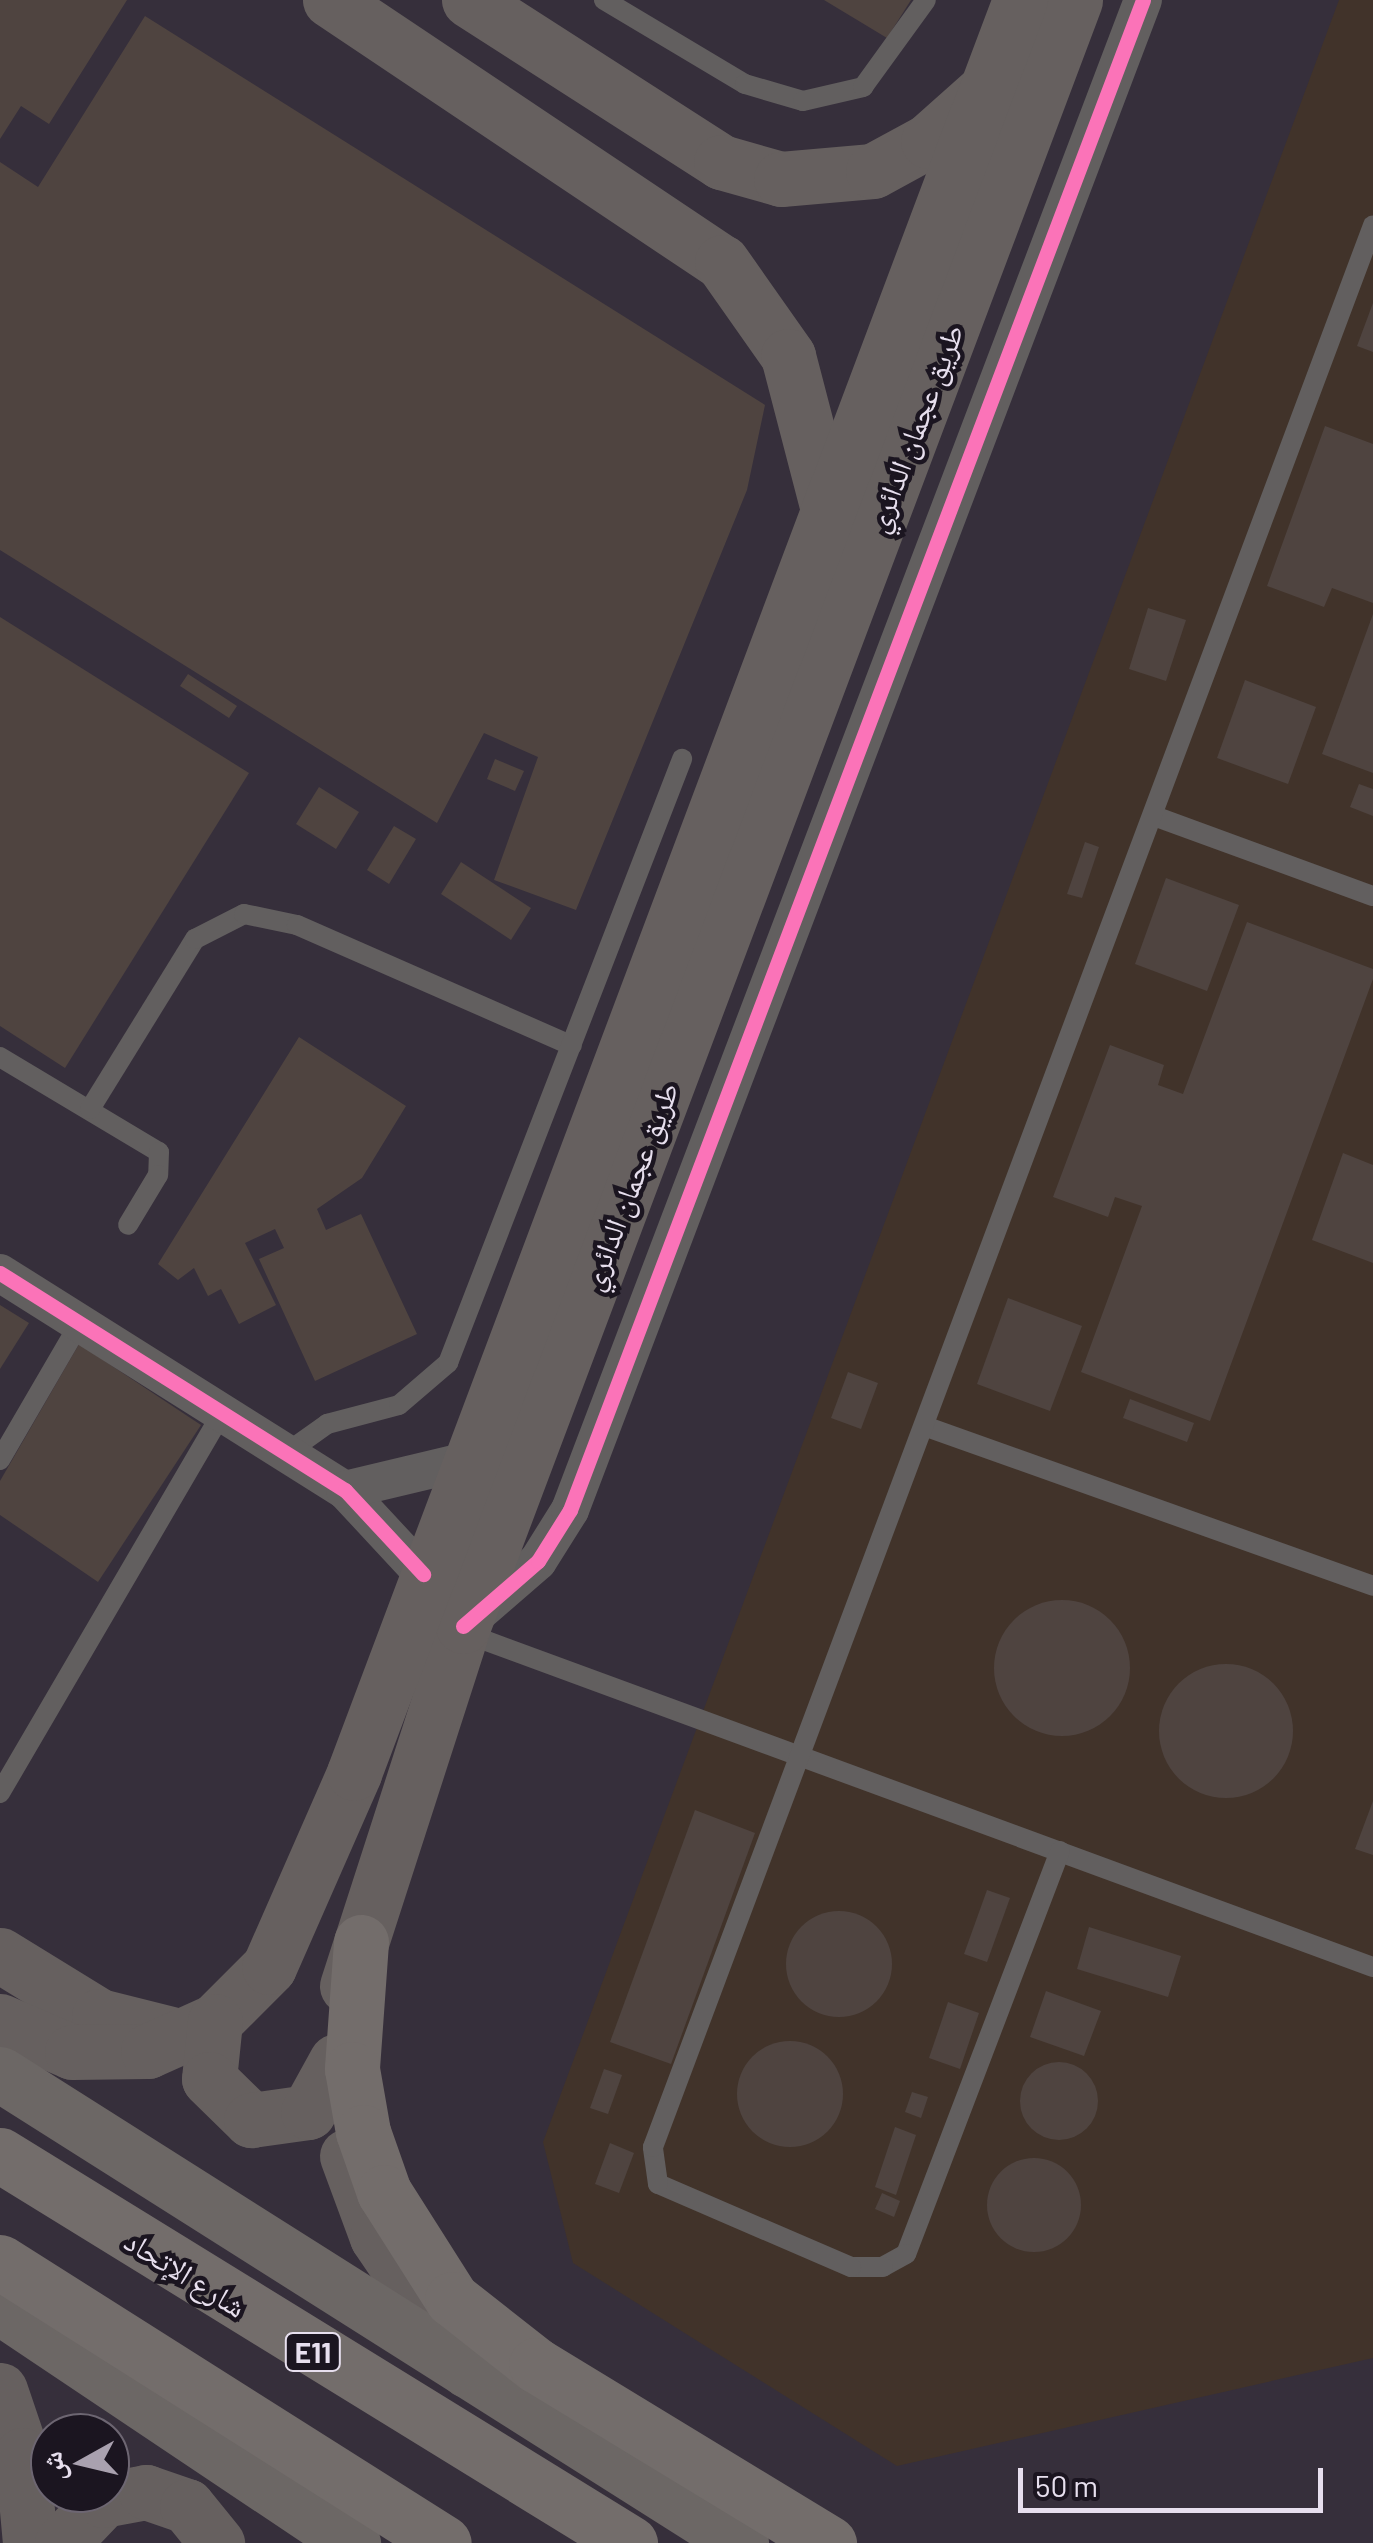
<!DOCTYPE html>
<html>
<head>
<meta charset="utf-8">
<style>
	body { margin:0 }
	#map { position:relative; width:1373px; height:2543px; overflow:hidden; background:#362f3b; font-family:Barlow,"Noto Naskh Arabic",sans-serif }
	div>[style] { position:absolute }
	.industrial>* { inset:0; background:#41332a }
	.building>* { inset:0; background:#4f4440 }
	.round { border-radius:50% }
	.lane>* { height:20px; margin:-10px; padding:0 10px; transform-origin:10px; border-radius:10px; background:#625f5f }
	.street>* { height:38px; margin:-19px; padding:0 19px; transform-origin:19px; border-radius:19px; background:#625f5f }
	.secondary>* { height:55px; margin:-27.5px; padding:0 27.5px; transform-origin:27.5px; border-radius:27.5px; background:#66605f }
	.primary>* { height:55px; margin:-27.5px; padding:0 27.5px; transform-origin:27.5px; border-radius:27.5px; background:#6c6765 }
	.highway>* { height:55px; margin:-27.5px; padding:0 27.5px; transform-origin:27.5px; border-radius:27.5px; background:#736d6b }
	.cycleway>* { height:15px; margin:-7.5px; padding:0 7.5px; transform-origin:7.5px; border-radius:7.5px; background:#fb73b8 }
	span { translate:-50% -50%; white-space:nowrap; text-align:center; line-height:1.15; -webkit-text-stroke:9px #1b1520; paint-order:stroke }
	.shield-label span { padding:2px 8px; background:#1b1520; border:2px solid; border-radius:8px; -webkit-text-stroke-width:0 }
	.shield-label { font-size:28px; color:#e7dfee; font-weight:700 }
	.street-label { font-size:30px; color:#e7dfee }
	.north { position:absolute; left:30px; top:2413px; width:100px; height:100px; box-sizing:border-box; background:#1b1520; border:2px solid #6d6672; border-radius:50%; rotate:262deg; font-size:28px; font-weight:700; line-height:40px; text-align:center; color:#e7dfee }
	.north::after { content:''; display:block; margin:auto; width:35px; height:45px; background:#a9a1af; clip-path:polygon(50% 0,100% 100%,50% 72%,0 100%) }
	.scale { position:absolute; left:1018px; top:2468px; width:305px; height:45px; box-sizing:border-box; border:5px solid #e7dfee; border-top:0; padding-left:12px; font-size:30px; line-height:35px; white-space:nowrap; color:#e7dfee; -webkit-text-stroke:8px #1b1520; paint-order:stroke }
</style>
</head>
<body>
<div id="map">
	<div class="industrial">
		<i style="clip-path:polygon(1339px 0,1373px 0,1373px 2358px,897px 2466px,573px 2263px,543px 2142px)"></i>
	</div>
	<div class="building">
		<i style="clip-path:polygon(0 0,127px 0,49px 124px,21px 106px,0 139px)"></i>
		<i style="clip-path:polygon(824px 0,911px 0,887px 38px)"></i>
		<i style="clip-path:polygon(145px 16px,765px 405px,747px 490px,576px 910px,494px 880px,538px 757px,484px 733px,437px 823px,0 550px,0 162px,38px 187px)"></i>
		<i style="clip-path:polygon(1373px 303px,1373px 352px,1357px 346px)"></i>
		<i style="clip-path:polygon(1325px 426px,1373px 444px,1373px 603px,1332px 588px,1324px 607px,1267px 586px)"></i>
		<i style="clip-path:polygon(1148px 608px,1186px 620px,1166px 681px,1129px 669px)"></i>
		<i style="clip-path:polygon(1373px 614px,1373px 773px,1322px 754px)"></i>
		<i style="clip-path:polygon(0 617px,249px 773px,65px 1068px,0 1026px)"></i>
		<i style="clip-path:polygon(188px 674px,237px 706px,229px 718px,180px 686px)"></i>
		<i style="clip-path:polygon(1245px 680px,1316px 707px,1288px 784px,1217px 758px)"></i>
		<i style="clip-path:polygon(495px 759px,524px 771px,515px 791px,487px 779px)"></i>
		<i style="clip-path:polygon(1359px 784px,1373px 789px,1373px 816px,1350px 807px)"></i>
		<i style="clip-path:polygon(319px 787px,359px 812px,336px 849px,296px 824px)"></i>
		<i style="clip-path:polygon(394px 826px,416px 839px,389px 884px,367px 870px)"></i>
		<i style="clip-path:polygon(1085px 842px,1099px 847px,1082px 898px,1067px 894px)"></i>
		<i style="clip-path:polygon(461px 862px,531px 908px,511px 940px,441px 894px)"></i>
		<i style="clip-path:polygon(1166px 878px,1239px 905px,1207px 991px,1135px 964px)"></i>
		<i style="clip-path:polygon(1247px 922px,1373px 969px,1373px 979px,1210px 1421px,1081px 1372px,1142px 1206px,1115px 1197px,1108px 1217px,1053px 1197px,1110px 1045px,1164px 1065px,1158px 1085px,1183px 1094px)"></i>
		<i style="clip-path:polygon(299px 1037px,406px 1106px,362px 1178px,317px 1209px,326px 1230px,361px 1214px,417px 1334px,315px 1381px,259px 1259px,284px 1248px,275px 1229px,245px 1243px,276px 1305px,239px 1324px,221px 1289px,208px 1296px,194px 1268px,178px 1280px,158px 1264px)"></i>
		<i style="clip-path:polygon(1343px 1153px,1373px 1165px,1373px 1263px,1312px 1240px)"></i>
		<i style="clip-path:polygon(1008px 1298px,1082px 1326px,1050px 1411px,977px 1384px)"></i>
		<i style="clip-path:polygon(0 1305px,29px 1323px,0 1369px)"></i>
		<i style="clip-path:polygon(79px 1344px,201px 1425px,98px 1582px,0 1515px,0 1481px)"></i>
		<i style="clip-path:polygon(848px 1372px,878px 1383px,861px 1429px,831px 1418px)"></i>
		<i style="clip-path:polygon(1130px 1399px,1194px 1423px,1187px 1442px,1123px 1418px)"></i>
		<i class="round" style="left:994px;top:1600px;width:136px;height:136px"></i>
		<i class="round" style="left:1159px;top:1664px;width:134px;height:134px"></i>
		<i style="clip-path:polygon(1373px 1801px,1373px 1855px,1355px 1849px)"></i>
		<i style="clip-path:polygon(695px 1810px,755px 1833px,671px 2064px,610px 2042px)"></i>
		<i style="clip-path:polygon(987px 1890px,1010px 1898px,987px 1962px,964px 1954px)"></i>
		<i class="round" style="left:786px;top:1911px;width:106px;height:106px"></i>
		<i style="clip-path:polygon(1089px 1927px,1181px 1956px,1168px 1997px,1077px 1969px)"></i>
		<i style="clip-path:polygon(1046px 1991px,1101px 2011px,1084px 2056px,1030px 2037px)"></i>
		<i style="clip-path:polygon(948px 2002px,979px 2013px,960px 2069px,929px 2058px)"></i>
		<i class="round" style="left:737px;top:2041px;width:106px;height:106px"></i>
		<i class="round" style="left:1020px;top:2062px;width:78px;height:78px"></i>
		<i style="clip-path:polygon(604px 2069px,622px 2075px,608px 2114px,590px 2108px)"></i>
		<i style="clip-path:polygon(912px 2092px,928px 2097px,921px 2118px,905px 2112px)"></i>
		<i style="clip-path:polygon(895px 2127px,916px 2135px,896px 2195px,875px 2187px)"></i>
		<i style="clip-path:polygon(610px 2143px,634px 2153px,619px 2193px,595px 2184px)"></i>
		<i class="round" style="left:987px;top:2158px;width:94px;height:94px"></i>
		<i style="clip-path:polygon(882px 2193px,900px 2201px,894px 2217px,875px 2209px)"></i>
	</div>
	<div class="lane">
		<i style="left:604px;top:0;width:164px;rotate:30.8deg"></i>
		<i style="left:745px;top:84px;width:60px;rotate:16.3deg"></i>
		<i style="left:803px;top:101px;width:62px;rotate:-13.1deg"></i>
		<i style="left:863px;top:87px;width:107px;rotate:-54.1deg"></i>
		<i style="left:1154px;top:816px;width:233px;rotate:20.1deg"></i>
		<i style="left:0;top:1057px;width:185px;rotate:30.9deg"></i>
		<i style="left:159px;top:1152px;width:23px;rotate:92deg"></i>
		<i style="left:158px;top:1175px;width:58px;rotate:121deg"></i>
		<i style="left:90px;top:1109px;width:200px;rotate:-58.3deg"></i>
		<i style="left:195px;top:939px;width:55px;rotate:-27deg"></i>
		<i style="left:244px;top:914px;width:54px;rotate:11.7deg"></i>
		<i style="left:297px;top:925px;width:300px;rotate:23.7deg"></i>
		<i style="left:927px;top:1427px;width:473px;rotate:19.6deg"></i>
		<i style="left:285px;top:1454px;width:52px;rotate:-35.5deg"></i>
		<i style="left:327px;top:1424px;width:74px;rotate:-14.8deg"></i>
		<i style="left:399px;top:1405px;width:65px;rotate:-40.6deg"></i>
		<i style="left:448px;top:1363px;width:648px;rotate:-68.82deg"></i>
		<i style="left:0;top:1460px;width:157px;rotate:-59.8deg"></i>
		<i style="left:465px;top:1633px;width:967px;rotate:20.2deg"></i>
		<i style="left:0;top:1793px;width:436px;rotate:-59.7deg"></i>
		<i style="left:1060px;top:1851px;width:431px;rotate:110.9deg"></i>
		<i style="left:906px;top:2254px;width:26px;rotate:151deg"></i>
		<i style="left:883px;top:2267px;width:32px;rotate:180deg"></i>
		<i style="left:851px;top:2267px;width:210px;rotate:-156.7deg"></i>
		<i style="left:658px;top:2184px;width:37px;rotate:-98deg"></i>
		<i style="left:653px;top:2147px;width:2052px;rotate:-69.46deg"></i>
	</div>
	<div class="street">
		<i style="left:0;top:1273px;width:408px;rotate:32.2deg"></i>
		<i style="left:345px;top:1490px;width:115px;rotate:47.1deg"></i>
		<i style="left:345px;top:1490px;width:125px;rotate:-13.4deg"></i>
		<i style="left:469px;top:1621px;width:91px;rotate:-41deg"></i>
		<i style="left:538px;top:1561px;width:60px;rotate:-57.9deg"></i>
		<i style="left:570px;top:1510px;width:1615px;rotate:-69.22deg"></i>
	</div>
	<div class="secondary">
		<i style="left:330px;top:0;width:471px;rotate:33.8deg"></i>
		<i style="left:722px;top:262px;width:115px;rotate:54.9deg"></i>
		<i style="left:788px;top:356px;width:159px;rotate:75.4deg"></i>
		<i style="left:469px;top:0;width:300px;rotate:32.7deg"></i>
		<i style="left:721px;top:162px;width:62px;rotate:15.8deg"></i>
		<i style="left:781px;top:179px;width:92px;rotate:-5deg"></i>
		<i style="left:873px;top:171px;width:63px;rotate:-28.6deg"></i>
		<i style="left:928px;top:141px;width:71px;rotate:-41.6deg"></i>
		<i style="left:0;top:1955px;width:116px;rotate:31.6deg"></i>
		<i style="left:99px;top:2016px;width:74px;rotate:14deg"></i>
		<i style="left:347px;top:1986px;width:378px;rotate:-72.1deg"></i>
		<i style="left:463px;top:1626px;width:1737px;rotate:-69.37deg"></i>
		<i style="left:0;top:2021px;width:78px;rotate:23.3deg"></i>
		<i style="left:72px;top:2052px;width:76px;rotate:-0.8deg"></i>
		<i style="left:148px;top:2051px;width:73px;rotate:-24.1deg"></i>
		<i style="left:215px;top:2021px;width:76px;rotate:-45deg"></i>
		<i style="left:269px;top:1967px;width:212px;rotate:-66.3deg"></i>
		<i style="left:354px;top:1773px;width:1894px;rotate:-69.41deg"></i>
		<i style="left:215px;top:2021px;width:58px;rotate:95.9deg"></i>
		<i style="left:209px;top:2079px;width:59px;rotate:44.3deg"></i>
		<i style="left:251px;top:2120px;width:58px;rotate:-8deg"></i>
		<i style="left:308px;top:2112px;width:58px;rotate:-61.2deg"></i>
		<i style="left:347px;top:2156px;width:86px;rotate:69.7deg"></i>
		<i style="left:377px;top:2237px;width:161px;rotate:55.9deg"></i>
		<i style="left:0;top:2390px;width:69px;rotate:71.3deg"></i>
		<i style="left:22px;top:2455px;width:88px;rotate:84.8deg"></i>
		<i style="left:62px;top:2543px;width:59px;rotate:-46.4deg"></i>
		<i style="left:103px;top:2500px;width:44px;rotate:-10.5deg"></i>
		<i style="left:146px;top:2492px;width:43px;rotate:18.9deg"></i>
		<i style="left:187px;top:2506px;width:48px;rotate:51deg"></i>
	</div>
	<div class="primary">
		<i style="left:0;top:2074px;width:877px;rotate:32.33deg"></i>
		<i style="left:0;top:2307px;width:425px;rotate:33.8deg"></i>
	</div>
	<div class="highway">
		<i style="left:361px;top:1942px;width:127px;rotate:94.1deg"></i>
		<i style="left:352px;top:2069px;width:64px;rotate:80.1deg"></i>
		<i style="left:363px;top:2132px;width:64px;rotate:70.7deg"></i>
		<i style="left:384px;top:2192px;width:127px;rotate:57.6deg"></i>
		<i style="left:452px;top:2299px;width:107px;rotate:38.2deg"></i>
		<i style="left:536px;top:2365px;width:343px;rotate:31.3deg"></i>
		<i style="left:0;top:2155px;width:740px;rotate:31.63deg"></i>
		<i style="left:0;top:2262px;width:525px;rotate:32.33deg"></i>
	</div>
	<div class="cycleway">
		<i style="left:0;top:1273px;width:408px;rotate:32.2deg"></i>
		<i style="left:345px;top:1490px;width:115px;rotate:47.1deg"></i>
		<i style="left:463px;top:1626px;width:99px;rotate:-40.9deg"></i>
		<i style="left:538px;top:1561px;width:60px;rotate:-57.9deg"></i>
		<i style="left:570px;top:1510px;width:1615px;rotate:-69.22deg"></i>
	</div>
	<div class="shield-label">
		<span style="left:313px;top:2352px">E11</span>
	</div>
	<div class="street-label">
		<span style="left:914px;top:428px;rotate:-69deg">طريق عجمان الدائري</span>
		<span style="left:629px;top:1186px;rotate:-69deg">طريق عجمان الدائري</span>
		<span style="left:186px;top:2273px;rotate:32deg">شارع الإتحاد</span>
	</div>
	<div class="north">ش</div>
	<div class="scale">50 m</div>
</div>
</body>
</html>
